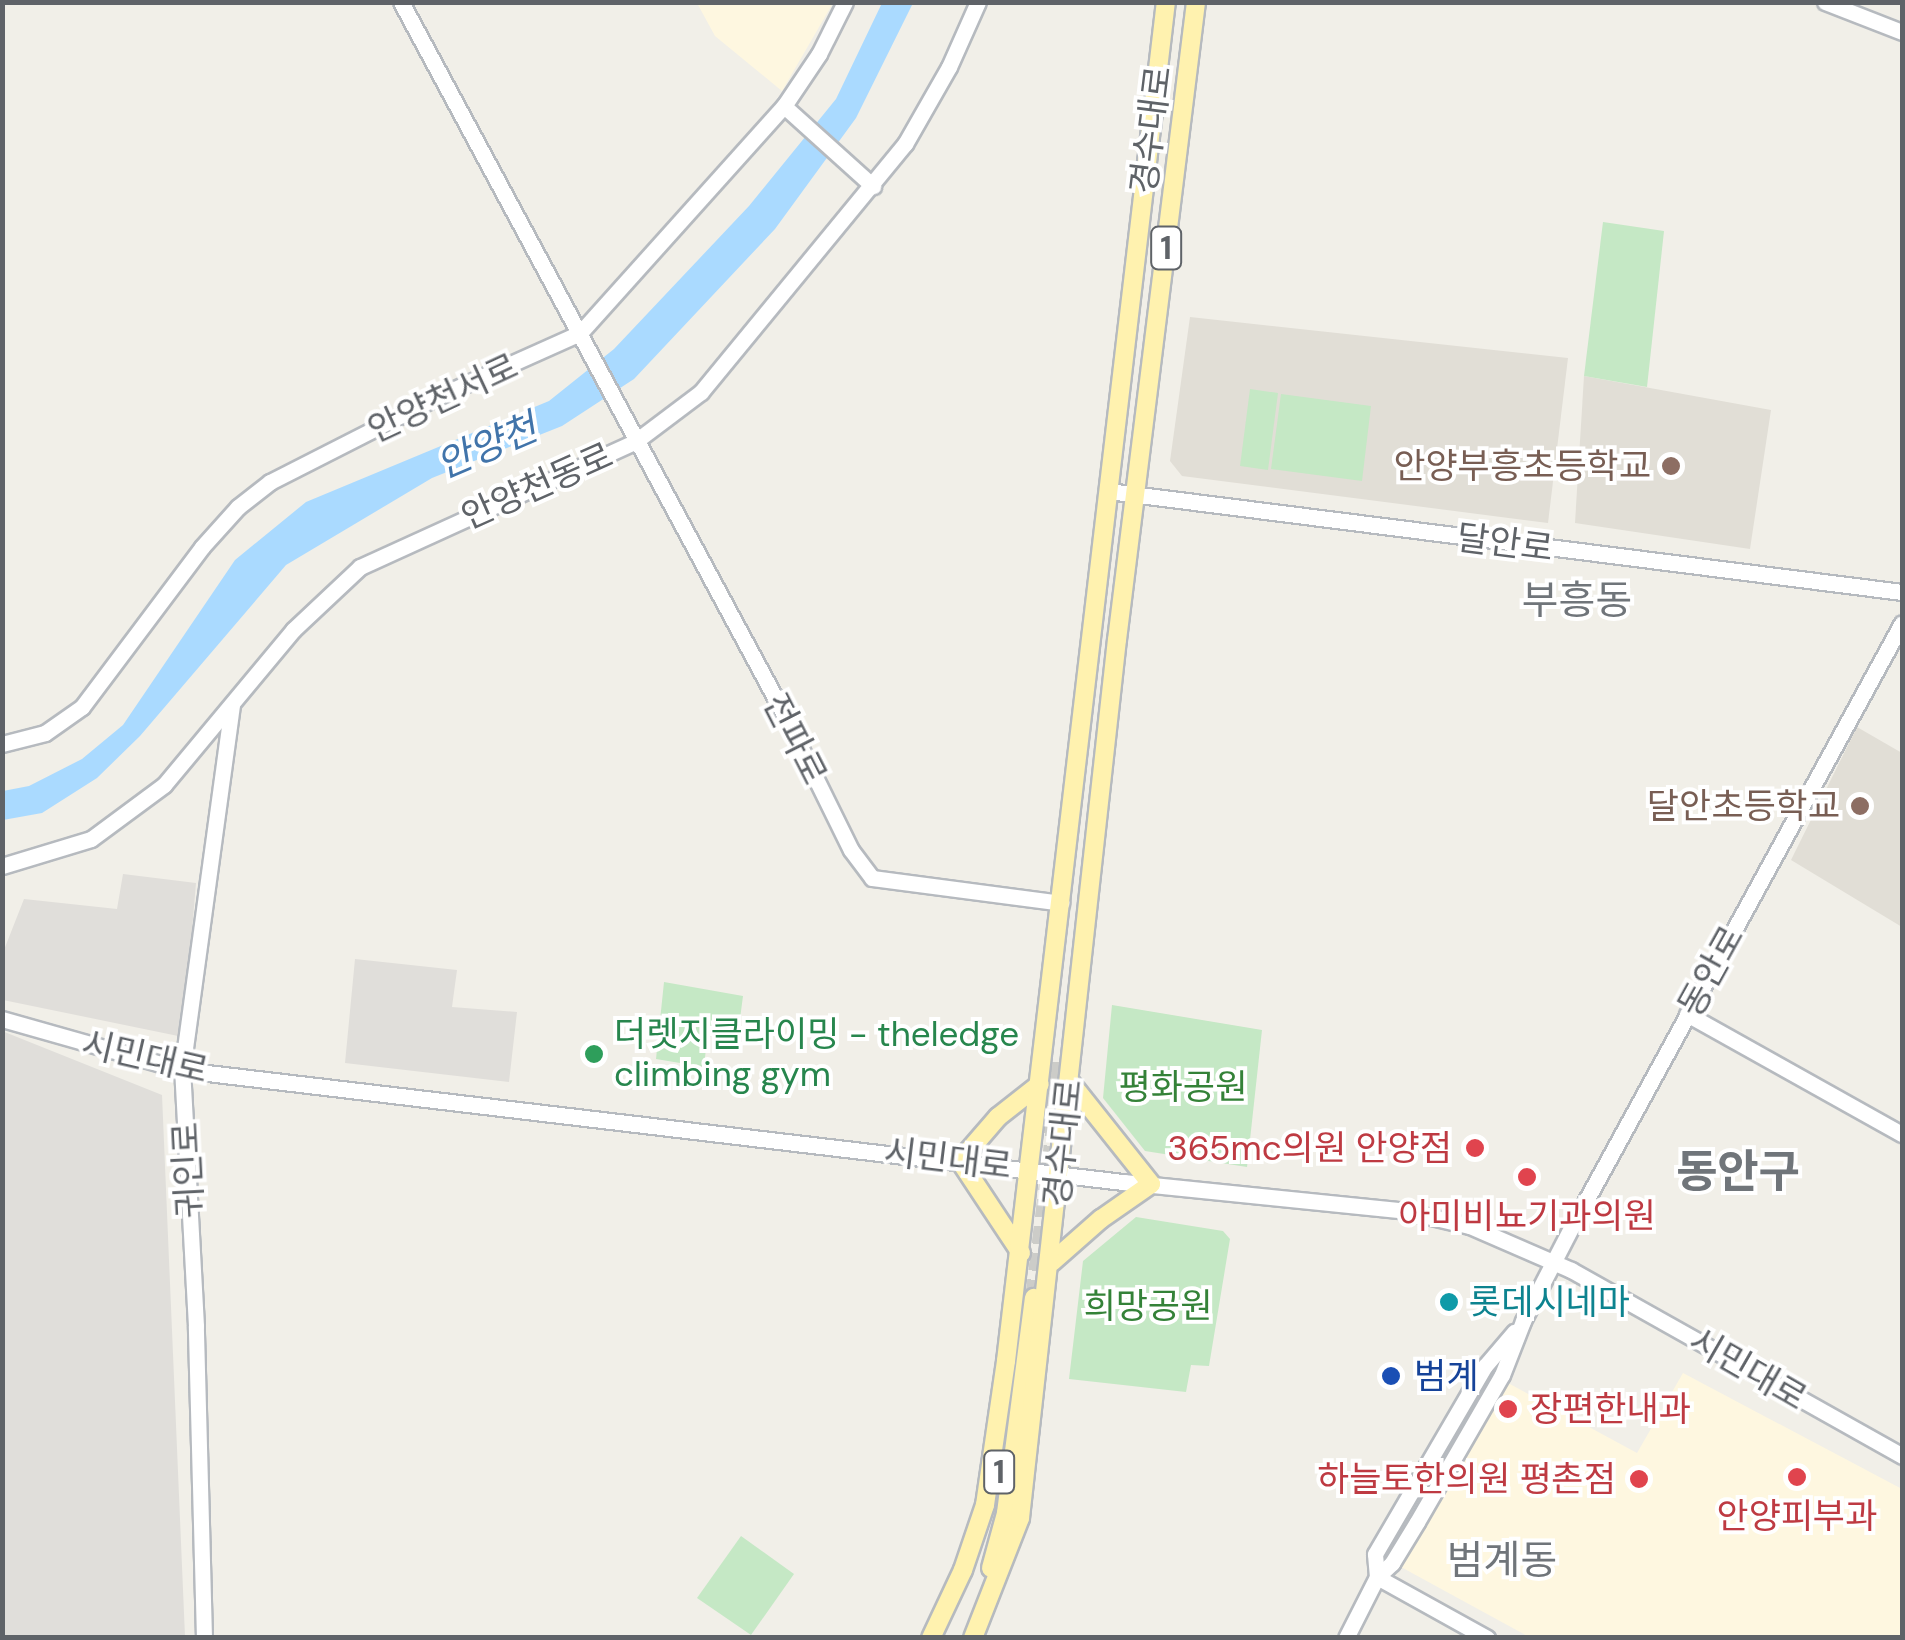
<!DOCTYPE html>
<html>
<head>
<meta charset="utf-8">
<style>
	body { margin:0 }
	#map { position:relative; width:1905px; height:1640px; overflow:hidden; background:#f1efe8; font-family:"DM Sans","Noto Sans KR",sans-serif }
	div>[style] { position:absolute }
	.commercial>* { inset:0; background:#fef7e0 }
	.industrial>* { inset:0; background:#e0deda }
	.education>* { inset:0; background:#e1ded6 }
	.green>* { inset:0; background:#c5e8c5 }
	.water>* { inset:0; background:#aadaff }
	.primary-tunnel>* { height:18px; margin-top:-9px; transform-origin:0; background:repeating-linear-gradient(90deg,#ccccc8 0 18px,transparent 0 27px) }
	.roads { filter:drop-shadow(2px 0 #b6babf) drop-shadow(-2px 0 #b6babf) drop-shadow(0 2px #b6babf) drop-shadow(0 -2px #b6babf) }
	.secondary>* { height:15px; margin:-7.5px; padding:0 7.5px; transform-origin:7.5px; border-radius:7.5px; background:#fff }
	.primary>* { height:18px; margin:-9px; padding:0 9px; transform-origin:9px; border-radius:9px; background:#fff2af }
	.dots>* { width:28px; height:28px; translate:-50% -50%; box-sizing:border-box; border:5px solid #fff; border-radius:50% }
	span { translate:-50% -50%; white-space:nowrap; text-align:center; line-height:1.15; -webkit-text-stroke:8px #fff; paint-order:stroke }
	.shield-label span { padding:2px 8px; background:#fff; border:2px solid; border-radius:8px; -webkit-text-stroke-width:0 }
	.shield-label { font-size:32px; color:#5f6368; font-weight:700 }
	.street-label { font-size:35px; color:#5f6368 }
	.education-label { font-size:35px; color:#785e54 }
	.right { translate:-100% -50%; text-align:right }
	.leisure-label { font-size:35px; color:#27864d }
	.left { translate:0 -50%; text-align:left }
	.park-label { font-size:35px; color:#348238 }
	.health-label { font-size:35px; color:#be3a42 }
	.culture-label { font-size:35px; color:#0d838f }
	.transit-label { font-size:35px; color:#164399 }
	.water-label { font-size:38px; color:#4174aa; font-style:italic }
	.quarter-label { font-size:40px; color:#70757a }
	.district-label { font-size:45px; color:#70757a; font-weight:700 }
	.frame { position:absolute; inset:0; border:5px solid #5f6368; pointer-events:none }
</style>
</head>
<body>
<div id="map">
	<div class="commercial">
		<i style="clip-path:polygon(697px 3px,833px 3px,782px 91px,715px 36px)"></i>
		<i style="clip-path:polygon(1683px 1373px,1902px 1489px,1902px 1637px,1529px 1637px,1401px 1567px,1508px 1383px,1637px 1453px)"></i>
	</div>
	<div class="industrial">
		<i style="clip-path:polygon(123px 874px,196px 883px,183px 1037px,3px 1000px,2px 955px,24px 899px,117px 909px)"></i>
		<i style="clip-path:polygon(355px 959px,457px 970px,452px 1007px,517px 1012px,509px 1082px,345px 1063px)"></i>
		<i style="clip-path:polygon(2px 1031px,162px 1095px,185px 1637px,3px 1637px)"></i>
	</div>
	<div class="education">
		<i style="clip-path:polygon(1190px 317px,1568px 358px,1548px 523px,1182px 476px,1170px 461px)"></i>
		<i style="clip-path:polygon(1584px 376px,1771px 410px,1750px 549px,1575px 523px)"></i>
		<i style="clip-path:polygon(1857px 727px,1902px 753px,1902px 927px,1791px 860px)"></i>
	</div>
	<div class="green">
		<i style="clip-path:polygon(1603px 222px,1664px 231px,1647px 387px,1584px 376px)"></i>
		<i style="clip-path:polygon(1250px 389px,1278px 393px,1268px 470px,1240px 466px)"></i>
		<i style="clip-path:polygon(1281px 394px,1371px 406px,1362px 481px,1271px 469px)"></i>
		<i style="clip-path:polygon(664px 982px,743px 996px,740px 1019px,707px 1039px,704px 1067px,656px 1059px)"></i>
		<i style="clip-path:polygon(1112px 1005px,1262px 1030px,1247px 1167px,1145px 1151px,1103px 1098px)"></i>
		<i style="clip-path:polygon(1136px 1217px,1223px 1231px,1230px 1239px,1209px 1366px,1191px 1365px,1186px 1392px,1069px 1379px,1083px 1261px)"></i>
		<i style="clip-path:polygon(741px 1536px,794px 1574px,751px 1635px,697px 1598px)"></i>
	</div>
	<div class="water">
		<i style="clip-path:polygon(882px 3px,913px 3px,856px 118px,775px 229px,634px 379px,562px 426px,432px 478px,286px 565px,140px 736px,97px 778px,42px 813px,3px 820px,3px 791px,29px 786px,82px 759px,123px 725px,235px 560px,306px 502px,549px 401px,614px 349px,749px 206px,836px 99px)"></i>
	</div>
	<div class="primary-tunnel">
		<i style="left:1044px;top:1133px;width:75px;rotate:-83.1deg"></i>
		<i style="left:1034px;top:1298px;width:180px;rotate:-83deg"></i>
	</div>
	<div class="roads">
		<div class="secondary">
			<i style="left:401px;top:2px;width:813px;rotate:61.73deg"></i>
			<i style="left:786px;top:718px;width:147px;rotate:63.8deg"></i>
			<i style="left:851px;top:850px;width:35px;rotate:53deg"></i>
			<i style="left:872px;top:878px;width:191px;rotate:7.5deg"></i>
			<i style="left:1825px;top:2px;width:83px;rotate:21.3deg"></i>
			<i style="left:784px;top:106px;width:120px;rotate:42deg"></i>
			<i style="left:1108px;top:491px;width:800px;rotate:7.25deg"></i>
			<i style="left:2px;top:744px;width:44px;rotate:-14.3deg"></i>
			<i style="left:45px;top:733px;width:45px;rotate:-35.1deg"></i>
			<i style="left:82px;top:707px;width:200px;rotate:-53.1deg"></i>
			<i style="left:202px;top:547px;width:54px;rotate:-48deg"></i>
			<i style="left:238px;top:507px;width:41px;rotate:-38deg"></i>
			<i style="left:270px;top:482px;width:190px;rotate:-27deg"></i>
			<i style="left:439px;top:396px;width:154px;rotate:-24.1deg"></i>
			<i style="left:580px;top:333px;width:305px;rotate:-48.1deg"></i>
			<i style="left:784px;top:106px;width:63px;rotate:-56.1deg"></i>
			<i style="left:819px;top:54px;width:58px;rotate:-63.4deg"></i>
			<i style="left:2px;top:866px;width:93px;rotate:-16.9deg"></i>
			<i style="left:91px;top:839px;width:91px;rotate:-36.5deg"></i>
			<i style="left:164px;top:785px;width:202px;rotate:-50.2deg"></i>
			<i style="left:293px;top:630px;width:92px;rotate:-43.2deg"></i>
			<i style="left:360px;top:567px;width:303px;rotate:-24.5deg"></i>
			<i style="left:636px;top:441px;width:81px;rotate:-37deg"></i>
			<i style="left:701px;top:392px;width:321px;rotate:-50.6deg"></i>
			<i style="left:905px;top:144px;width:89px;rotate:-60.3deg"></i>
			<i style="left:949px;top:67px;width:71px;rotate:-66deg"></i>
			<i style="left:1687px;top:1014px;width:246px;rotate:29.2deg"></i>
			<i style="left:2px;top:1019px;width:187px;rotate:15.8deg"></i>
			<i style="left:182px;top:1070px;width:948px;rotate:6.79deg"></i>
			<i style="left:1123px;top:1182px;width:279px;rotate:5.8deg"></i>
			<i style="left:1401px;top:1210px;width:71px;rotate:13.1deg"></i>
			<i style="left:1470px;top:1226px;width:110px;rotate:23.5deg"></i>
			<i style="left:1571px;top:1270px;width:380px;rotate:29.3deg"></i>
			<i style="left:1377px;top:1577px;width:23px;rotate:-95deg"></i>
			<i style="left:1375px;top:1554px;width:218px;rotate:-59.7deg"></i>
			<i style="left:1485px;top:1366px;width:45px;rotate:-49.5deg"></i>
			<i style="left:1377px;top:1577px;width:126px;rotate:29deg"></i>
			<i style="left:204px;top:1638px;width:312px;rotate:-91.5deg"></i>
			<i style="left:196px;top:1326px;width:256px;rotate:-93.1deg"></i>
			<i style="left:182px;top:1070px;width:368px;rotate:-82.2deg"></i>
			<i style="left:1346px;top:1638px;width:68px;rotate:-63.1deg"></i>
			<i style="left:1377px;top:1577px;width:21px;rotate:-43deg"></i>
			<i style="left:1392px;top:1563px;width:48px;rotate:-58.6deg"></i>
			<i style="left:1417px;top:1522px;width:170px;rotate:-60deg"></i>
			<i style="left:1502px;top:1375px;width:58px;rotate:-68.7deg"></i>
			<i style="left:1523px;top:1321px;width:107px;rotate:-62.7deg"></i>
			<i style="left:1572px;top:1226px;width:687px;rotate:-61.31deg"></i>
		</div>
		<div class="primary">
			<i style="left:1021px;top:1253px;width:110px;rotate:-123.5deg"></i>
			<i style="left:960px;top:1161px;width:58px;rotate:-49.2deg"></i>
			<i style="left:998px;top:1117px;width:53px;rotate:-38.2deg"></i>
			<i style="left:1052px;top:1262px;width:65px;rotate:-41.3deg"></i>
			<i style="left:1101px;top:1219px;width:61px;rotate:-35deg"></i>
			<i style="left:1151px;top:1184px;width:132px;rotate:-128.5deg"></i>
			<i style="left:991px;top:1568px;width:57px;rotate:-74.7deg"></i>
			<i style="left:1006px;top:1513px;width:217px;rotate:-82.6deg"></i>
			<i style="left:931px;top:1638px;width:75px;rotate:-64.8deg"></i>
			<i style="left:963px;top:1570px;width:69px;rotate:-71.3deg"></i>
			<i style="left:985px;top:1505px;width:146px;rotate:-81.7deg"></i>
			<i style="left:1006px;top:1361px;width:1368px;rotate:-83.29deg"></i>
			<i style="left:973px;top:1638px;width:129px;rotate:-68.6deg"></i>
			<i style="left:1020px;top:1518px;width:883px;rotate:-83.7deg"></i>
			<i style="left:1117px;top:640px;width:643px;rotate:-82.94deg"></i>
		</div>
	</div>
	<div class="dots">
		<i style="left:1671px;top:466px;background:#8d6e63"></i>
		<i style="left:1860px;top:806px;background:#8d6e63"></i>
		<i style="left:594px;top:1054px;background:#2e9e5b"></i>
		<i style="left:1475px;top:1148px;background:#e0444e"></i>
		<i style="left:1527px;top:1177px;background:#e0444e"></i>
		<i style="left:1449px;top:1302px;background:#0f9aa8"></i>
		<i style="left:1391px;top:1376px;background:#1a4fb4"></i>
		<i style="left:1508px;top:1409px;background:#e0444e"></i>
		<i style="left:1797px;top:1477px;background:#e0444e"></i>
		<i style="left:1639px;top:1479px;background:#e0444e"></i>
	</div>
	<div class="shield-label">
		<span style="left:1166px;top:248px">1</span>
		<span style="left:999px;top:1472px">1</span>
	</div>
	<div class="street-label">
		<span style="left:1151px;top:130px;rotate:-83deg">경수대로</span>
		<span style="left:443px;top:398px;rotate:-25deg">안양천서로</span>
		<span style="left:537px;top:486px;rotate:-24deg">안양천동로</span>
		<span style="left:1505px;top:543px;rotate:7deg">달안로</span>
		<span style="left:795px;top:739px;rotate:63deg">전파로</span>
		<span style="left:1711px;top:971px;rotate:-61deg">동안로</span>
		<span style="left:145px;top:1057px;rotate:13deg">시민대로</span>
		<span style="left:1063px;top:1143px;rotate:-84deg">경수대로</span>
		<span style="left:948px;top:1159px;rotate:7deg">시민대로</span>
		<span style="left:188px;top:1170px;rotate:-93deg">귀인로</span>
		<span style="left:1748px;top:1369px;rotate:30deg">시민대로</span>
	</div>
	<div class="education-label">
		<span class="right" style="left:1651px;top:466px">안양부흥초등학교</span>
		<span class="right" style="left:1840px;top:806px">달안초등학교</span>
	</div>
	<div class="leisure-label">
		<span class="left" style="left:614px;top:1054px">더렛지클라이밍 - theledge<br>climbing gym</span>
	</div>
	<div class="park-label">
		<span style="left:1183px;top:1087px">평화공원</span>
		<span style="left:1148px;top:1306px">희망공원</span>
	</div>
	<div class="health-label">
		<span class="right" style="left:1452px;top:1148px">365mc의원 안양점</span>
		<span style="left:1527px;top:1216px">아미비뇨기과의원</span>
		<span class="left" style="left:1530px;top:1409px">장편한내과</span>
		<span class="right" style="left:1616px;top:1479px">하늘토한의원 평촌점</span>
		<span style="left:1797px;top:1516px">안양피부과</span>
	</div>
	<div class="culture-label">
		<span class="left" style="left:1469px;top:1302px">롯데시네마</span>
	</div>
	<div class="transit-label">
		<span class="left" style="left:1414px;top:1376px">범계</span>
	</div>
	<div class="water-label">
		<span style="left:487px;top:447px;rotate:-23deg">안양천</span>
	</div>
	<div class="quarter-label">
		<span style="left:1577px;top:600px">부흥동</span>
		<span style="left:1502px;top:1560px">범계동</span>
	</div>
	<div class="district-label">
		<span style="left:1738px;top:1172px">동안구</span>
	</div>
	<div class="frame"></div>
</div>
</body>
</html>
